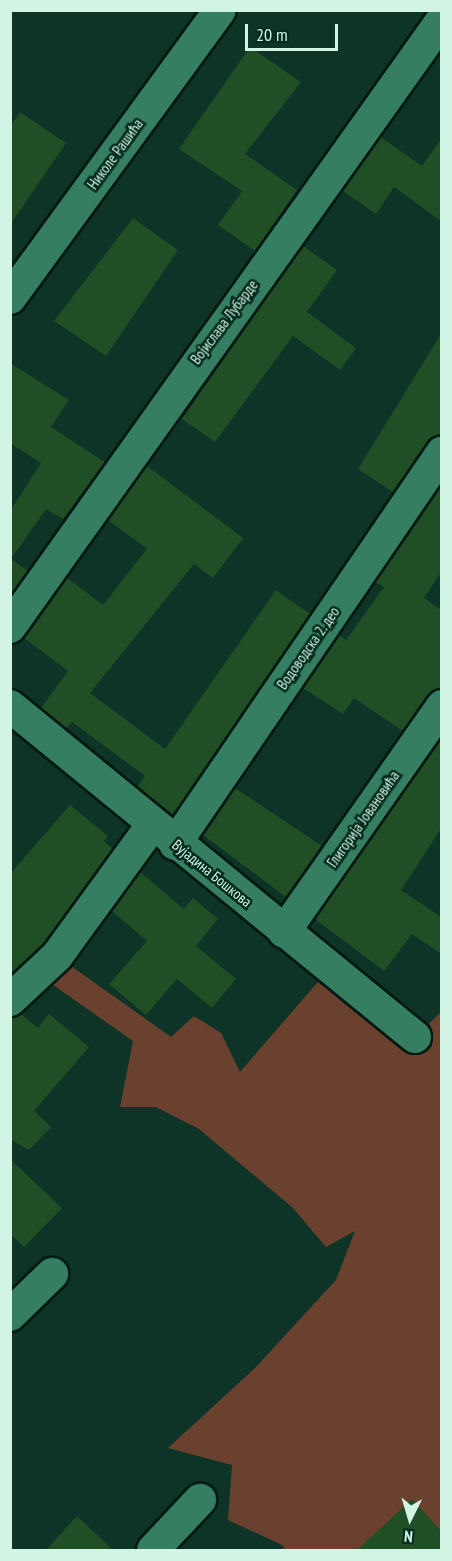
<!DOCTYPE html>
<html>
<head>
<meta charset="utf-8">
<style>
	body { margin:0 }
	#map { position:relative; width:452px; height:1561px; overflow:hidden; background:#0d3426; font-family:"PT Sans Narrow",sans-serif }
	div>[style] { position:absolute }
	.green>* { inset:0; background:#6a412e }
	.building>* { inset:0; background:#204e25 }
	.roads { filter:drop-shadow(2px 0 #041911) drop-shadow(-2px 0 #041911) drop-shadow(0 2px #041911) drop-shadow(0 -2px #041911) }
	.street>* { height:32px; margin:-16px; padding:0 16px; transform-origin:16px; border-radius:16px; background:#357e62 }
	span { translate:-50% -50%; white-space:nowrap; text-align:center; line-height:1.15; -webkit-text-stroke:5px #022a1d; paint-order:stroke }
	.street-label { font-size:15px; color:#d1f4e4 }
	.frame { position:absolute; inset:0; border:12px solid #d1f4e4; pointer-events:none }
	.north { position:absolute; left:380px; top:1489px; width:60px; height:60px; -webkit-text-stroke:4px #022a1d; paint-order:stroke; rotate:185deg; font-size:16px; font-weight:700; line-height:24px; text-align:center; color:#d1f4e4 }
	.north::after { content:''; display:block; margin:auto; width:21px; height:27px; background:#d1f4e4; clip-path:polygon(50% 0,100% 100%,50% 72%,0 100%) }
	.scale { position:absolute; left:245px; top:24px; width:93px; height:27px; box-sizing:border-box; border:3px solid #d1f4e4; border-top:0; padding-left:8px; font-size:18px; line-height:21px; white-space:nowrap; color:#d1f4e4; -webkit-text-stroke:4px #022a1d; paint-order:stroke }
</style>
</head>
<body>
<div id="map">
	<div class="green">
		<i style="clip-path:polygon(57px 956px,171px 1037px,194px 1016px,221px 1033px,240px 1072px,330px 968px,415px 1037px,441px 1012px,441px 1550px,283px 1550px,284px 1546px,228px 1520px,232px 1465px,168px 1448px,255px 1368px,336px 1280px,355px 1231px,326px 1247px,293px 1208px,199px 1129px,156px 1107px,120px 1107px,133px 1041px,39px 975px)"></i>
	</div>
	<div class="building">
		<i style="clip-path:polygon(250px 47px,301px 82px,245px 154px,297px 190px,255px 251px,218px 225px,242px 191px,179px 149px)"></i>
		<i style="clip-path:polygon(20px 112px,66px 143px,10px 225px,10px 127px)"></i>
		<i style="clip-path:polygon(381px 137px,422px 166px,441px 139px,441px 221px,394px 187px,376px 214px,343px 191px)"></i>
		<i style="clip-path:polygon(133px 218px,178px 250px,106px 356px,54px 321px)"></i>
		<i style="clip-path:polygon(303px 246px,337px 270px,307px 312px,356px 348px,340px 370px,293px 336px,215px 442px,182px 419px)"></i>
		<i style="clip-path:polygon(441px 334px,441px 434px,427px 442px,393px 492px,358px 469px)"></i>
		<i style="clip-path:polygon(10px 363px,69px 400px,51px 427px,105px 462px,63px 519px,46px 509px,11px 559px,28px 571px,10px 595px,10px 511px,41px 463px,10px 443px)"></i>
		<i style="clip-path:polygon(147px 466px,243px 538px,213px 578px,194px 564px,90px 693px,165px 749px,276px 590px,310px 614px,173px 815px,137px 787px,145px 776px,72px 722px,66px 729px,41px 708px,68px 671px,24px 638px,67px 578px,103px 605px,147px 549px,108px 520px)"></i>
		<i style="clip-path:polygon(441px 485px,441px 572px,424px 598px,441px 610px,441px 688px,427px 696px,403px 731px,354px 698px,343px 714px,303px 688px,339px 635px,346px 640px,384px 587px,375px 582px)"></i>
		<i style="clip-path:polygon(441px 738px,441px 829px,401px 890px,441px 917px,441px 954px,412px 934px,384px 971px,315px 919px)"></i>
		<i style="clip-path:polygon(235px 788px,322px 846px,286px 897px,203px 835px)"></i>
		<i style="clip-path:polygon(70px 805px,108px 836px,104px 841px,113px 849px,41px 946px,10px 975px,10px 874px)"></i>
		<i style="clip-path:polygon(140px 872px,184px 909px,193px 898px,218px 919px,196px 946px,236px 979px,212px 1008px,177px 979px,146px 1015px,109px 984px,147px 941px,112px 911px)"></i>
		<i style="clip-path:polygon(21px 1014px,38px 1028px,49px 1014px,89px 1047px,34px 1111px,51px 1127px,29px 1150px,10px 1139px,10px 1017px)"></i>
		<i style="clip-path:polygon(10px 1159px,62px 1208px,24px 1247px,10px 1234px)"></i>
		<i style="clip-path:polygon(412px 1499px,441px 1531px,441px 1551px,356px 1551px)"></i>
		<i style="clip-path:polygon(77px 1516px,114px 1551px,45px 1551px)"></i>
	</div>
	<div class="roads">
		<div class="street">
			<i style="left:10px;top:298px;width:356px;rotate:-53.9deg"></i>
			<i style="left:10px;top:627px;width:745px;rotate:-54.56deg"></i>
			<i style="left:10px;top:706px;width:523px;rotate:39.26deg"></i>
			<i style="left:175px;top:844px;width:474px;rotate:-55.7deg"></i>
			<i style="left:284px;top:932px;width:276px;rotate:-55deg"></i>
			<i style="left:10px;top:1000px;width:64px;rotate:-43.1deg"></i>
			<i style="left:57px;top:956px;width:163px;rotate:-54deg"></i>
			<i style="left:10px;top:1315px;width:59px;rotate:-44.3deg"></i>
			<i style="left:153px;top:1550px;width:69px;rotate:-46.8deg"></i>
		</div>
	</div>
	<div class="street-label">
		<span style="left:115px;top:154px;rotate:-54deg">Николе Рашића</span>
		<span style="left:224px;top:322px;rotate:-53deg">Војислава Лубарде</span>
		<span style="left:308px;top:648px;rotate:-55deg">Водоводска 2. део</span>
		<span style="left:363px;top:819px;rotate:-55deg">Глигорија Јовановића</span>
		<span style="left:212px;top:873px;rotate:39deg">Вујадина Бошкова</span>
	</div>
	<div class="frame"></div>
	<div class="north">N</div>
	<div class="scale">20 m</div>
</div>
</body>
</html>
